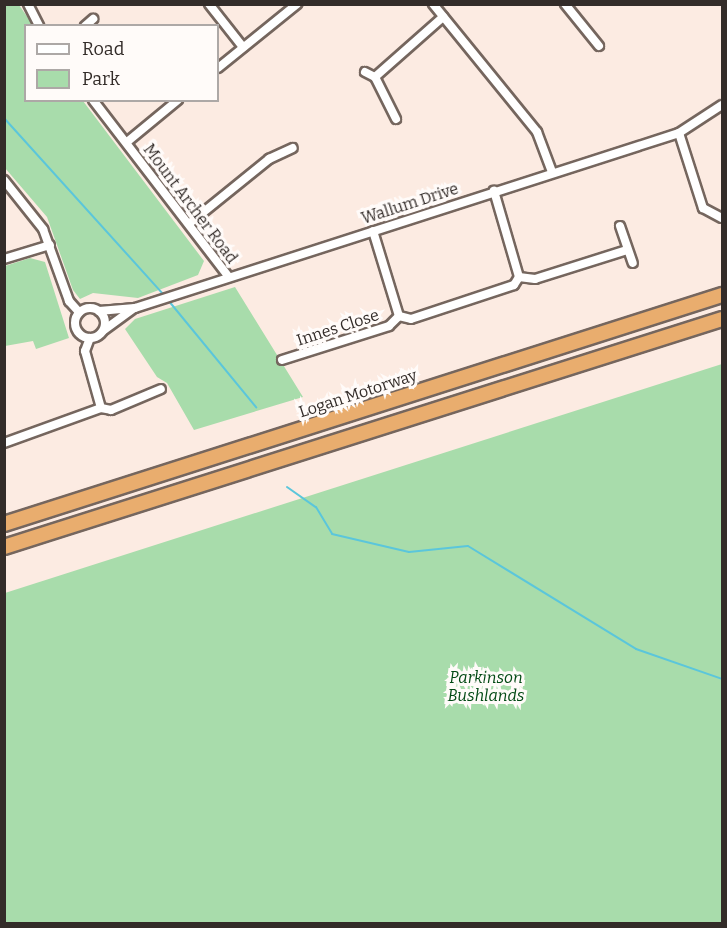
<!DOCTYPE html>
<html>
<head>
<meta charset="utf-8">
<style>
	body { margin:0 }
	#map { position:relative; width:727px; height:928px; overflow:hidden; background:#fcebe2; font-family:Bitter,serif }
	div>[style] { position:absolute }
	.green>* { inset:0; background:#a8dcab }
	.stream>* { height:2px; margin:-1px; padding:0 1px; transform-origin:1px; border-radius:1px; background:#5bc6db }
	.roads { filter:drop-shadow(2px 0 #75665e) drop-shadow(-2px 0 #75665e) drop-shadow(0 2px #75665e) drop-shadow(0 -2px #75665e) }
	.street>* { height:8px; margin:-4px; padding:0 4px; transform-origin:4px; border-radius:4px; background:#fff }
	.street>.ring { margin:-4px; padding:0; box-sizing:content-box; background:none; border:8px solid #fff; border-radius:50% }
	.highway>* { height:14px; margin:-7px; padding:0 7px; transform-origin:7px; border-radius:7px; background:#e9ad6e }
	span { translate:-50% -50%; white-space:nowrap; text-align:center; line-height:1.15; -webkit-text-stroke:6px #fffbf9; paint-order:stroke }
	.street-label { font-size:16px; color:#332c29 }
	.park-label { font-size:16px; color:#024914; font-style:italic }
	.frame { position:absolute; inset:0; border:6px solid #332c29; pointer-events:none }
	.legend { position:absolute; left:24px; top:24px; width:195px; height:78px; box-sizing:border-box; background:#fffbf9; border:2px solid #ada8a6; margin:0; padding:8px 10px; list-style:none; font-size:18px; color:#332c29 }
	.legend li { display:flex; align-items:center; gap:12px; height:30px }
	.legend b { width:30px; border:2px solid #ada8a6 }
</style>
</head>
<body>
<div id="map">
	<div class="green">
		<i style="clip-path:polygon(4px 5px,19px 5px,33px 25px,26px 26px,26px 100px,83px 101px,204px 261px,198px 275px,138px 298px,93px 293px,80px 299px,73px 290px,47px 217px,5px 168px)"></i>
		<i style="clip-path:polygon(30px 258px,45px 262px,69px 338px,36px 349px,33px 341px,5px 346px,5px 266px)"></i>
		<i style="clip-path:polygon(235px 287px,303px 397px,194px 430px,167px 383px,157px 377px,125px 329px,135px 319px)"></i>
		<i style="clip-path:polygon(722px 364px,722px 923px,5px 923px,5px 593px)"></i>
	</div>
	<div class="stream">
		<i style="left:4px;top:118px;width:240px;rotate:47.9deg"></i>
		<i style="left:168px;top:300px;width:139px;rotate:50.6deg"></i>
		<i style="left:287px;top:487px;width:35px;rotate:35deg"></i>
		<i style="left:316px;top:507px;width:31px;rotate:59deg"></i>
		<i style="left:332px;top:534px;width:79px;rotate:13.2deg"></i>
		<i style="left:409px;top:552px;width:59px;rotate:-5.8deg"></i>
		<i style="left:468px;top:546px;width:197px;rotate:31.5deg"></i>
		<i style="left:636px;top:649px;width:91px;rotate:19.2deg"></i>
	</div>
	<div class="roads">
		<div class="street">
			<i style="left:28px;top:4px;width:25px;rotate:63deg"></i>
			<i style="left:209px;top:4px;width:55px;rotate:51.7deg"></i>
			<i style="left:433px;top:4px;width:165px;rotate:50.9deg"></i>
			<i style="left:537px;top:132px;width:43px;rotate:69.4deg"></i>
			<i style="left:565px;top:4px;width:54px;rotate:51deg"></i>
			<i style="left:85px;top:26px;width:11px;rotate:-41deg"></i>
			<i style="left:218px;top:68px;width:102px;rotate:-39deg"></i>
			<i style="left:365px;top:72px;width:11px;rotate:27deg"></i>
			<i style="left:375px;top:77px;width:47px;rotate:63.4deg"></i>
			<i style="left:375px;top:77px;width:91px;rotate:-41.4deg"></i>
			<i style="left:93px;top:100px;width:222px;rotate:52.5deg"></i>
			<i style="left:679px;top:133px;width:79px;rotate:72.3deg"></i>
			<i style="left:703px;top:208px;width:21px;rotate:28deg"></i>
			<i style="left:127px;top:142px;width:66px;rotate:-39.5deg"></i>
			<i style="left:4px;top:180px;width:63px;rotate:51.5deg"></i>
			<i style="left:43px;top:229px;width:77px;rotate:70.1deg"></i>
			<i style="left:69px;top:301px;width:15px;rotate:48deg"></i>
			<i style="left:190px;top:223px;width:102px;rotate:-39deg"></i>
			<i style="left:269px;top:159px;width:26px;rotate:-25deg"></i>
			<i style="left:620px;top:226px;width:39px;rotate:71deg"></i>
			<i style="left:373px;top:231px;width:89px;rotate:73deg"></i>
			<i style="left:399px;top:316px;width:12px;rotate:14deg"></i>
			<i style="left:411px;top:319px;width:108px;rotate:-18.3deg"></i>
			<i style="left:514px;top:285px;width:9px;rotate:-58deg"></i>
			<i style="left:519px;top:277px;width:90px;rotate:-106.2deg"></i>
			<i style="left:4px;top:259px;width:48px;rotate:-16.9deg"></i>
			<i style="left:519px;top:277px;width:16px;rotate:7deg"></i>
			<i style="left:535px;top:279px;width:96px;rotate:-17.5deg"></i>
			<i class="ring" style="left:75px;top:308px;width:22px;height:22px"></i>
			<i style="left:99px;top:311px;width:36px;rotate:-5deg"></i>
			<i style="left:135px;top:308px;width:571px;rotate:-17.83deg"></i>
			<i style="left:679px;top:133px;width:51px;rotate:-33.1deg"></i>
			<i style="left:104px;top:330px;width:36px;rotate:-36deg"></i>
			<i style="left:282px;top:360px;width:112px;rotate:-17.6deg"></i>
			<i style="left:389px;top:326px;width:14px;rotate:-45deg"></i>
			<i style="left:101px;top:408px;width:10px;rotate:11deg"></i>
			<i style="left:111px;top:410px;width:54px;rotate:-22.8deg"></i>
			<i style="left:4px;top:443px;width:103px;rotate:-19.8deg"></i>
			<i style="left:101px;top:408px;width:59px;rotate:-105.7deg"></i>
			<i style="left:85px;top:351px;width:14px;rotate:-69deg"></i>
		</div>
		<div class="highway">
			<i style="left:4px;top:524px;width:754px;rotate:-17.69deg"></i>
			<i style="left:4px;top:547px;width:753px;rotate:-17.62deg"></i>
		</div>
	</div>
	<div class="street-label">
		<span style="left:190px;top:204px;rotate:53deg">Mount Archer Road</span>
		<span style="left:410px;top:204px;rotate:-18deg">Wallum Drive</span>
		<span style="left:338px;top:328px;rotate:-18deg">Innes Close</span>
		<span style="left:358px;top:394px;rotate:-18deg">Logan Motorway</span>
	</div>
	<div class="park-label">
		<span style="left:486px;top:687px">Parkinson<br>Bushlands</span>
	</div>
	<div class="frame"></div>
	<ul class="legend">
	<li><b style="height:8px;background:#fff"></b>Road</li>
	<li><b style="height:16px;background:#a8dcab"></b>Park</li>
	</ul>
</div>
</body>
</html>
